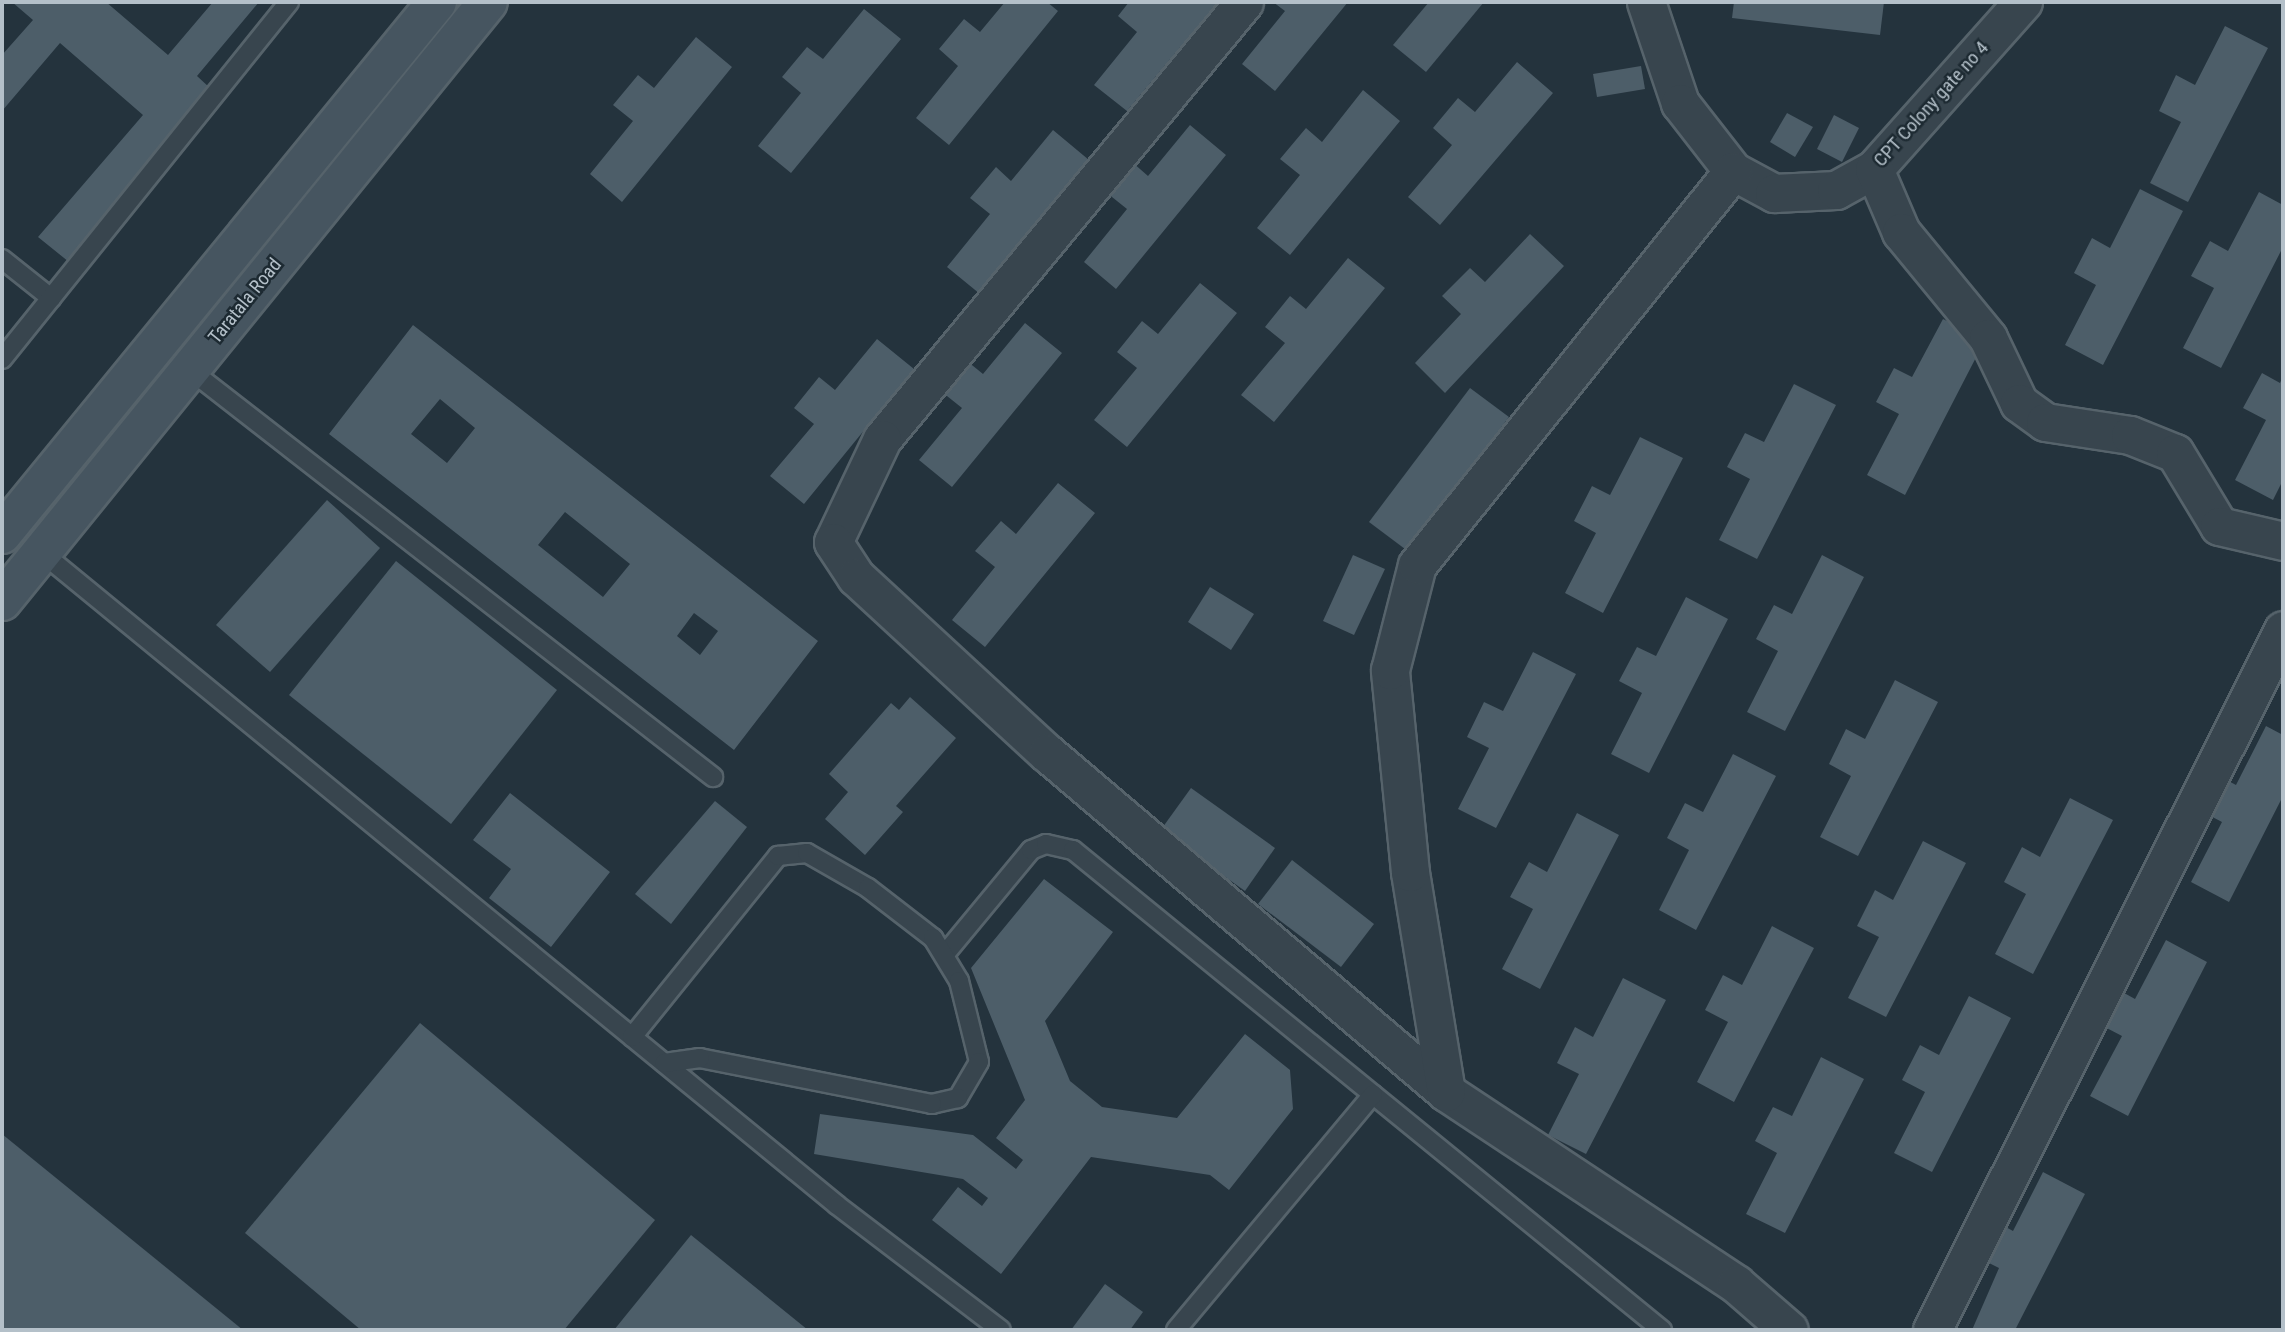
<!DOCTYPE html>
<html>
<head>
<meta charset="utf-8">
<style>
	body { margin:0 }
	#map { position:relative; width:2285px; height:1332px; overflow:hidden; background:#24333d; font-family:"Roboto Condensed",sans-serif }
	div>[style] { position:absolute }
	.building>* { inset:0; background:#4d5e69 }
	.roads { filter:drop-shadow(2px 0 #56636b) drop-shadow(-2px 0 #56636b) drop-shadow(0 2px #56636b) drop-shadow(0 -2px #56636b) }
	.service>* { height:18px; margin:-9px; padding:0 9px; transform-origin:9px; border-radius:9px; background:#38454e }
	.minor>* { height:37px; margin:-18.5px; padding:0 18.5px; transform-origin:18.5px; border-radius:18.5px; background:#38454e }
	.secondary>* { height:38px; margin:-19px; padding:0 19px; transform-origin:19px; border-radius:19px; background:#465560 }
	span { translate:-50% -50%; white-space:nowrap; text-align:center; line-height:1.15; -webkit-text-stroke:5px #1d2a32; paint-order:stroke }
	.street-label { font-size:19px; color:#b4c0c9 }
	.frame { position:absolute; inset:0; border:4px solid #b4c0c9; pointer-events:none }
</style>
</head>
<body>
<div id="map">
	<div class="building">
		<i style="clip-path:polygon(12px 2px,106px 2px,168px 55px,213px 2px,259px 2px,197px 76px,210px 88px,69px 262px,38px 237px,143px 115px,60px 43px,2px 111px,2px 55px,33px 20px)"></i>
		<i style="clip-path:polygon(1005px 2px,1047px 2px,1058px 11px,949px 145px,916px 118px,958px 66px,939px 49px,964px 19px,980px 32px)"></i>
		<i style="clip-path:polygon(1129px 2px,1218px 2px,1127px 111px,1094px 85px,1137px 32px,1118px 16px)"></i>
		<i style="clip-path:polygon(1273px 2px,1348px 2px,1275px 91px,1242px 64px,1285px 11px)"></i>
		<i style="clip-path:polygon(1429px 2px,1484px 2px,1426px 72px,1393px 45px)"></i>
		<i style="clip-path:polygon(1734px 2px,1884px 2px,1880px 35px,1732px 18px)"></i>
		<i style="clip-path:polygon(864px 9px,901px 39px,791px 173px,758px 146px,801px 93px,782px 77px,807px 47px,823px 59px)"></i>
		<i style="clip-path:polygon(2225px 26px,2268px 48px,2188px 202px,2150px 183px,2181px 122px,2159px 111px,2176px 75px,2195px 85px)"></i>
		<i style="clip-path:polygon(696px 37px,732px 67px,622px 202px,590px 174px,633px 121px,613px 105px,638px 75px,654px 88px)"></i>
		<i style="clip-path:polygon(1517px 62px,1553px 93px,1440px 225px,1408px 197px,1452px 145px,1433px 128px,1458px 98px,1475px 112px)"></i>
		<i style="clip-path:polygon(1641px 66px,1645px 89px,1597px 97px,1593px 74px)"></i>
		<i style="clip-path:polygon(1363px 90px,1400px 121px,1290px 255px,1257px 228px,1300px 175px,1280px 159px,1306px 128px,1322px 142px)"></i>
		<i style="clip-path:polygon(1787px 113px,1813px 127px,1795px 157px,1770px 142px)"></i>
		<i style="clip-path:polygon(1834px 115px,1859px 128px,1842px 162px,1817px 149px)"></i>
		<i style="clip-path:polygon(1190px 125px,1226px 155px,1116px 289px,1084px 262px,1127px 209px,1107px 193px,1132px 162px,1148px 176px)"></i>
		<i style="clip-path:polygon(1053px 130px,1089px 160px,980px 294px,947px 267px,990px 214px,970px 198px,996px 167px,1011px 181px)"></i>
		<i style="clip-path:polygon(2140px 189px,2183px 211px,2103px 365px,2065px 345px,2096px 285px,2074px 273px,2092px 238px,2110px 248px)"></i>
		<i style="clip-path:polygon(2259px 192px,2283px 205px,2283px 247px,2221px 368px,2183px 348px,2214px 288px,2191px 276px,2210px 241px,2228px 251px)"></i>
		<i style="clip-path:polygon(1530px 234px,1564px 266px,1445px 393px,1415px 363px,1461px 314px,1442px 296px,1470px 268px,1485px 282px)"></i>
		<i style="clip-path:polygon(1348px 258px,1385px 288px,1274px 422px,1241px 395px,1285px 343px,1265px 327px,1290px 296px,1306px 309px)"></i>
		<i style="clip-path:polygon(1200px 283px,1237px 313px,1127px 447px,1094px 420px,1137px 368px,1117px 352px,1142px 321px,1158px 334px)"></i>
		<i style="clip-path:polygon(1943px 319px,1985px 340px,1905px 495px,1867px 475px,1899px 414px,1876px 402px,1894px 368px,1912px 377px)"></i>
		<i style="clip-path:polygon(1025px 323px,1062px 353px,952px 487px,919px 460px,962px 408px,942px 392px,967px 361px,983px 374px)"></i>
		<i style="clip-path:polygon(evenodd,413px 325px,818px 641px,734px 750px,329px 434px,413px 325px,440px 399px,475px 428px,447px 463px,411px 434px,440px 399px,413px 325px,565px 512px,630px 564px,603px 597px,538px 545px,565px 512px,413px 325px,694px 613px,718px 631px,700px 655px,677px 636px,694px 613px)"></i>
		<i style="clip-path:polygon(877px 339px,914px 369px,804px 504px,770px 476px,814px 424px,794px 408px,819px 377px,835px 390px)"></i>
		<i style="clip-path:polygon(2262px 373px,2280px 383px,2283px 376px,2283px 480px,2273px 500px,2235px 480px,2266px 420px,2243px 408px)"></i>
		<i style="clip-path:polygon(1794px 384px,1836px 405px,1757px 559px,1719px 540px,1750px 479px,1727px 467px,1745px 433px,1764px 442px)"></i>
		<i style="clip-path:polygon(1470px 388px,1509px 417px,1409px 552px,1369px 522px)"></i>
		<i style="clip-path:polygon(1640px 437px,1683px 458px,1603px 613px,1565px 593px,1596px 533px,1574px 521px,1592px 486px,1610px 495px)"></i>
		<i style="clip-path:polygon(1058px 483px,1095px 513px,985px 647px,952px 620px,995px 567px,975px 551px,1001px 521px,1016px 534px)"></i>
		<i style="clip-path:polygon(327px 500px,380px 548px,270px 672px,216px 625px)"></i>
		<i style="clip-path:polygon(1353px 555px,1385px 569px,1354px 635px,1323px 621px)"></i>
		<i style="clip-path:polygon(1822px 555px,1864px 577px,1785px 731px,1747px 712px,1778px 651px,1756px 639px,1774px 605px,1792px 614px)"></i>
		<i style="clip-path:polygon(396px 561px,557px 690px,451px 824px,289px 695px)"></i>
		<i style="clip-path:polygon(1210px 587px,1254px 614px,1231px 650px,1188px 622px)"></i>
		<i style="clip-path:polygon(1686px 597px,1728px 619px,1649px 773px,1611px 754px,1642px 693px,1619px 681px,1637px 647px,1656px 656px)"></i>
		<i style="clip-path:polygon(1533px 652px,1576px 674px,1496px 828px,1458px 809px,1489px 748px,1467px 737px,1484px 702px,1503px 711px)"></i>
		<i style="clip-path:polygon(1895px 680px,1938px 702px,1858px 856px,1820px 837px,1851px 776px,1829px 764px,1846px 729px,1865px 739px)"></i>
		<i style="clip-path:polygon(910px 697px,956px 738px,896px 806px,903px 812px,865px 855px,825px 819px,848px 792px,829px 774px,891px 703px,899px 710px)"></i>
		<i style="clip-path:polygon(2266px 726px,2283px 735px,2283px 796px,2229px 902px,2191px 882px,2222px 822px,2199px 810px,2217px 775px,2236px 785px)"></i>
		<i style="clip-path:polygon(1733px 754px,1776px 776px,1696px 930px,1659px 910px,1689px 850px,1667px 838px,1685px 803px,1703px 812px)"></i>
		<i style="clip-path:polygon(1191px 788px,1275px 848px,1245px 891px,1160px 831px)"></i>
		<i style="clip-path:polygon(510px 793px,610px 872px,551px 947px,489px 898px,511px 869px,473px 840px)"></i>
		<i style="clip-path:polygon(2070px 798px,2113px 820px,2033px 974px,1995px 954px,2026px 894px,2004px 882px,2022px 847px,2040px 857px)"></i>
		<i style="clip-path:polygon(715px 801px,747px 827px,671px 924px,635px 894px)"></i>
		<i style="clip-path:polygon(1577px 813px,1619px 835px,1540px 989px,1502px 969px,1533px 909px,1510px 897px,1529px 862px,1547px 872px)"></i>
		<i style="clip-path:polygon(1923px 841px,1966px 863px,1886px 1017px,1848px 998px,1879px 937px,1857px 926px,1875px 890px,1893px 900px)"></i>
		<i style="clip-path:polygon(1292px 860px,1374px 924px,1341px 967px,1258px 904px)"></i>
		<i style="clip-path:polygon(1044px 879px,1113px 932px,1045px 1021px,1070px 1081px,1102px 1107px,1177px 1118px,1245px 1034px,1290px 1070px,1293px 1109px,1229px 1190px,1210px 1175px,1091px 1157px,1001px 1274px,932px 1220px,958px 1187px,982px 1206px,988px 1198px,963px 1179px,814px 1154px,820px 1114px,973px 1135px,1016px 1169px,1023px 1160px,996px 1138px,1025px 1100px,971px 968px)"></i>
		<i style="clip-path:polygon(1772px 926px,1814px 948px,1734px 1102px,1697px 1082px,1728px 1022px,1705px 1010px,1723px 975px,1742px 985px)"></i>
		<i style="clip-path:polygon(2166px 940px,2207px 962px,2128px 1116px,2090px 1096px,2122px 1036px,2099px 1024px,2117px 989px,2135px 999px)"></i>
		<i style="clip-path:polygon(1623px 978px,1666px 1000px,1586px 1154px,1548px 1135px,1579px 1074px,1557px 1063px,1575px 1027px,1593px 1037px)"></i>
		<i style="clip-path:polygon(1969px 996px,2011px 1018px,1932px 1172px,1894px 1153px,1925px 1092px,1902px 1080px,1920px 1045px,1939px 1055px)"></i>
		<i style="clip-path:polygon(420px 1023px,655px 1220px,564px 1330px,361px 1330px,245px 1233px)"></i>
		<i style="clip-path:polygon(1821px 1057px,1864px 1079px,1785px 1233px,1746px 1214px,1777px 1153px,1755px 1141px,1773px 1107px,1792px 1116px)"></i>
		<i style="clip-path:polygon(2px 1134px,243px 1330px,2px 1330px)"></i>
		<i style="clip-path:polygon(2043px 1172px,2085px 1194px,2015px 1330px,1972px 1330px,1999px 1268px,1977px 1257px,1995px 1221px,2013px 1231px)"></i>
		<i style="clip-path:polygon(691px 1235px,808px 1330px,614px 1330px)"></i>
		<i style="clip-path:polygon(1105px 1284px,1143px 1312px,1130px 1330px,1071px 1330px)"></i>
	</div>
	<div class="roads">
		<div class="service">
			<i style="left:2px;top:259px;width:63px;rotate:38.5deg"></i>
			<i style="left:2px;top:359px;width:458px;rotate:-51.2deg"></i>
			<i style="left:190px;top:370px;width:663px;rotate:37.89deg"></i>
			<i style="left:41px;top:552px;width:1030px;rotate:39.36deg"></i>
			<i style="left:837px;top:1205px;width:206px;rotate:37.3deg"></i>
			<i style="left:945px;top:954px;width:135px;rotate:-50.4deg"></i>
			<i style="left:1031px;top:850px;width:16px;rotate:-22deg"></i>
			<i style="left:1046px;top:844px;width:28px;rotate:13deg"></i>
			<i style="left:1073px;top:850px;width:760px;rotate:39.18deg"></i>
			<i style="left:632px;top:1037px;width:233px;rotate:-51.1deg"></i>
			<i style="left:778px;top:856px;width:29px;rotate:-6deg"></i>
			<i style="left:807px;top:853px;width:70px;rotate:29.8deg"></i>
			<i style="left:868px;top:888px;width:82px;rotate:37.6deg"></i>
			<i style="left:933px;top:938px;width:50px;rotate:58.8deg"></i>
			<i style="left:959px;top:981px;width:83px;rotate:76.1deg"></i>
			<i style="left:979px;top:1062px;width:42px;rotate:120.3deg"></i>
			<i style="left:958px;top:1098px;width:27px;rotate:167deg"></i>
			<i style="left:932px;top:1104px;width:237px;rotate:-168.8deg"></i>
			<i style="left:700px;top:1058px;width:36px;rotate:172deg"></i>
			<i style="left:1176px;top:1330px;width:307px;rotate:-50.1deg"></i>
		</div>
		<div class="minor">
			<i style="left:1244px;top:2px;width:567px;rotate:129.64deg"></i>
			<i style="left:882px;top:439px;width:114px;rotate:115.4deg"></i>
			<i style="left:833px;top:542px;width:42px;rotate:56.7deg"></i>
			<i style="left:856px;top:577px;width:260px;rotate:42.7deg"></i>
			<i style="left:1047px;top:753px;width:524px;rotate:40.35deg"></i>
			<i style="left:1446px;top:1092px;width:348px;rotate:33.5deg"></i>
			<i style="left:1736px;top:1284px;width:70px;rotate:41deg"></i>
			<i style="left:1646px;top:2px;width:107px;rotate:71.4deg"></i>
			<i style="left:1680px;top:103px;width:86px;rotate:52.1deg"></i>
			<i style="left:1733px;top:171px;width:47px;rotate:28.2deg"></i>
			<i style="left:1774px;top:193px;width:62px;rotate:-2.8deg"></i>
			<i style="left:1836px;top:190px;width:43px;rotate:-28.9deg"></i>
			<i style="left:1874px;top:169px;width:224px;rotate:-48.3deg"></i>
			<i style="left:1874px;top:169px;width:69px;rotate:66.8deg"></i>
			<i style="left:1901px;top:232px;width:137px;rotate:50.6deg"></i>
			<i style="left:1988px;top:338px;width:72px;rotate:64.5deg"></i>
			<i style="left:2019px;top:403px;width:32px;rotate:36deg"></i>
			<i style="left:2045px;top:422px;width:86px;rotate:8.7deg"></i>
			<i style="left:2130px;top:435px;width:48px;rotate:21.8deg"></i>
			<i style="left:2175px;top:453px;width:85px;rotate:58.9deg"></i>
			<i style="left:2219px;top:526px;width:66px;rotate:13.2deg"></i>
			<i style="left:1446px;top:1092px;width:223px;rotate:-99.3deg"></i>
			<i style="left:1410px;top:872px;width:203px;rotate:-95.7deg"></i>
			<i style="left:1390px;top:670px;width:108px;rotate:-75.6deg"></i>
			<i style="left:1417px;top:565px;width:505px;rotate:-51.27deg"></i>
			<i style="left:1932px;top:1330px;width:783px;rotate:-63.37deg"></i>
		</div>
		<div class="secondary">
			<i style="left:2px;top:534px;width:687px;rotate:-50.73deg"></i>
			<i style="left:2px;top:601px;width:771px;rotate:-50.95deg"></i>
		</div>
	</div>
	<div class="street-label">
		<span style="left:1931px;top:104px;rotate:-48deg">CPT Colony gate no 4</span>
		<span style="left:245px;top:301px;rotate:-51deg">Taratala Road</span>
	</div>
	<div class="frame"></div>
</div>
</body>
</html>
